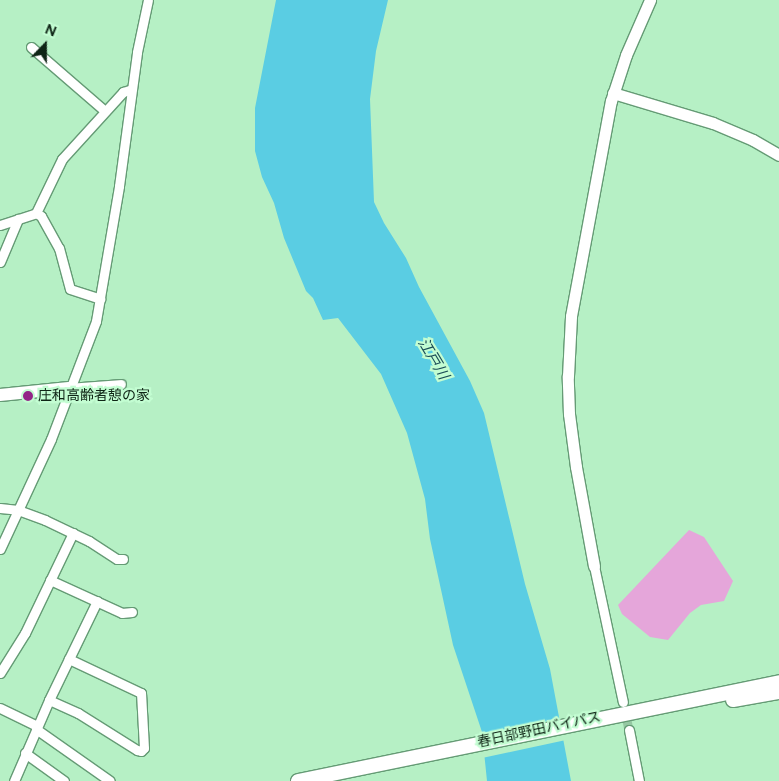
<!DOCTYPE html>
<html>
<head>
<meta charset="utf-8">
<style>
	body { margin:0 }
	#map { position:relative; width:779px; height:781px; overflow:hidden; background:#b6f0c5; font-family:Figtree,"Noto Sans JP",sans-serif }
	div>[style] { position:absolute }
	.green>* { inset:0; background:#e5a6da }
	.water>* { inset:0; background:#5acde3 }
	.pier>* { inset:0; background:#b6f0c5 }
	.minor-tunnel>* { height:9px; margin-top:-4.5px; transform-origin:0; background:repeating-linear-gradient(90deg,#95c7a2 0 9px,transparent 0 13.5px) }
	.roads { filter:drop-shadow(1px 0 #659b75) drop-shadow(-1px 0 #659b75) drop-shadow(0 1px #659b75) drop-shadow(0 -1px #659b75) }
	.minor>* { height:9px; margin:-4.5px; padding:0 4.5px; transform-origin:4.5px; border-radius:4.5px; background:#fff }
	.tertiary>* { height:11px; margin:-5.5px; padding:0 5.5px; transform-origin:5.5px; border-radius:5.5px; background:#fff }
	.secondary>* { height:12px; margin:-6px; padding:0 6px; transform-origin:6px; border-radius:6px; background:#fff }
	.trunk>* { height:14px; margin:-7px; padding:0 7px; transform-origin:7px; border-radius:7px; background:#fff }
	.dots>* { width:14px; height:14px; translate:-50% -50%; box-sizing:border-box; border:2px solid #c3fdd2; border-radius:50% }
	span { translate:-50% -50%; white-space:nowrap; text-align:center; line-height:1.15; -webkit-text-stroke:4.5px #c3fdd2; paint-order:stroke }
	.poi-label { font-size:14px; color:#0f2516 }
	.left { translate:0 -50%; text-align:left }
	.street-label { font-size:14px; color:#0f2516 }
	.water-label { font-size:15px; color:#1b4d57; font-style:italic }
	.north { position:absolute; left:20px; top:20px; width:50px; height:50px; -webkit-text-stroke:4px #c3fdd2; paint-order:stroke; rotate:22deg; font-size:14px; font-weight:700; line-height:20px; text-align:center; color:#0f2516 }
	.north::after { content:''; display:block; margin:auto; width:18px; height:22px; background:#0f2516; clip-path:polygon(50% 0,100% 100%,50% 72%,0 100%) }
</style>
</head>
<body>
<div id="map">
	<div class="green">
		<i style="clip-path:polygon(689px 530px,704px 537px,733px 581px,724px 601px,701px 605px,690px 613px,668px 640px,650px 637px,622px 614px,618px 605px)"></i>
	</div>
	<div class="water">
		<i style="clip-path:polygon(276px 0,388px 0,376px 51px,370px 99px,374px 202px,384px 223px,406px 258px,419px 287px,470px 381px,484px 413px,525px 584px,550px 669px,571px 781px,487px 781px,482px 732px,453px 645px,430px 539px,425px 499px,407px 433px,381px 374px,338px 318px,323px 320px,313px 298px,306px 291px,284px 238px,274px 203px,262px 177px,255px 151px,255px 108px)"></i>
	</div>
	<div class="pier">
		<i style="clip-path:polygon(562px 718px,566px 740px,482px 758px,480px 736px)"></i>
	</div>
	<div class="minor-tunnel">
		<i style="left:625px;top:708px;width:22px;rotate:80deg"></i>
	</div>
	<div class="roads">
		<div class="minor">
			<i style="left:31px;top:47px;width:98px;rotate:40.9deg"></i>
			<i style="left:36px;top:213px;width:6px;rotate:31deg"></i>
			<i style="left:41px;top:216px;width:37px;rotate:61deg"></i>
			<i style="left:59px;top:248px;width:42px;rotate:75deg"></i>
			<i style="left:70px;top:289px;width:32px;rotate:18deg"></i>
			<i style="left:0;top:225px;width:38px;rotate:-18deg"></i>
			<i style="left:36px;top:213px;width:60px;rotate:-64.3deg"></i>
			<i style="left:62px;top:159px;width:91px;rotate:-47.7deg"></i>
			<i style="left:123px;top:92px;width:9px;rotate:-18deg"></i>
			<i style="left:0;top:262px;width:47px;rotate:-67.3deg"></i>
			<i style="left:69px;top:388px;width:52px;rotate:-4.4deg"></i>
			<i style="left:0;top:508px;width:18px;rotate:6deg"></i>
			<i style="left:18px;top:510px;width:29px;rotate:20deg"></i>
			<i style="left:45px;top:520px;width:49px;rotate:25.5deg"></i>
			<i style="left:89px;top:541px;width:33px;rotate:33deg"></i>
			<i style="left:117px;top:559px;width:6px"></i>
			<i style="left:0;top:549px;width:121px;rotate:-65.1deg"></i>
			<i style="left:51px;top:439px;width:126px;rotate:-69.1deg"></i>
			<i style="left:96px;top:321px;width:137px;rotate:-80.3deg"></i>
			<i style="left:119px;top:186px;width:135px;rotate:-82.3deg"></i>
			<i style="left:137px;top:52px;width:53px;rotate:-78.1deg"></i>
			<i style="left:594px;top:566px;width:139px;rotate:78deg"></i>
			<i style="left:50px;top:580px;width:79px;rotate:24.6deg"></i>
			<i style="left:122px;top:613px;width:10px;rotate:-6deg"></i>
			<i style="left:0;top:673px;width:47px;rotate:-58deg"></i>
			<i style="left:25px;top:633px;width:111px;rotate:-64.4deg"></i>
			<i style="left:49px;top:700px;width:32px;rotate:24deg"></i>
			<i style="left:78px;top:713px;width:70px;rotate:32.1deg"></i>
			<i style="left:137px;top:750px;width:4px;rotate:14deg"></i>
			<i style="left:141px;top:751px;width:4px;rotate:-45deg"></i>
			<i style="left:144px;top:748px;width:55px;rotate:-93.1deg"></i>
			<i style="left:141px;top:693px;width:80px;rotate:-154.7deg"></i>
			<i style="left:0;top:708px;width:41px;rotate:25.9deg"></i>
			<i style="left:36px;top:729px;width:90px;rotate:35.1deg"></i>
			<i style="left:629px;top:730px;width:52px;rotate:78.9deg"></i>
			<i style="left:25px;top:753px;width:48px;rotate:35.7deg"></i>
			<i style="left:14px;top:781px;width:88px;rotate:-66.6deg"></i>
			<i style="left:49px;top:700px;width:110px;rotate:-64.1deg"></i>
		</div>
		<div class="tertiary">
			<i style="left:613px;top:93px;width:104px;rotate:16.7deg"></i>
			<i style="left:713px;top:123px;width:43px;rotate:23deg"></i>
			<i style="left:753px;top:140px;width:30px;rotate:30deg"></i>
			<i style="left:594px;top:566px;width:101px;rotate:-100.3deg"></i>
			<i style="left:576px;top:467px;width:53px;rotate:-97.5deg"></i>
			<i style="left:569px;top:414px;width:38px;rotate:-92deg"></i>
			<i style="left:568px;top:376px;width:60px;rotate:-87.1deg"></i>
			<i style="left:571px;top:316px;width:219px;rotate:-79.5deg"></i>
			<i style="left:611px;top:101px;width:48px;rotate:-71.9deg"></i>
			<i style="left:626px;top:55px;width:60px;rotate:-66.4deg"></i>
		</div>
		<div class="secondary">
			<i style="left:0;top:395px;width:69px;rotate:-5.8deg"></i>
		</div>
		<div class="trunk">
			<i style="left:733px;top:700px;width:47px;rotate:-9.9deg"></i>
			<i style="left:298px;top:781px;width:491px;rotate:-11.6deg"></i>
		</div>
	</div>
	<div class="dots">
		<i style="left:28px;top:396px;background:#932587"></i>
	</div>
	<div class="poi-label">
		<span class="left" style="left:38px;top:396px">庄和高齢者憩の家</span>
	</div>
	<div class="street-label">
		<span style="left:539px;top:730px;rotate:-12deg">春日部野田バイパス</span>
	</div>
	<div class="water-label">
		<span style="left:433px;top:359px;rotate:59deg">江戸川</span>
	</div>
	<div class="north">N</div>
</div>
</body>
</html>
